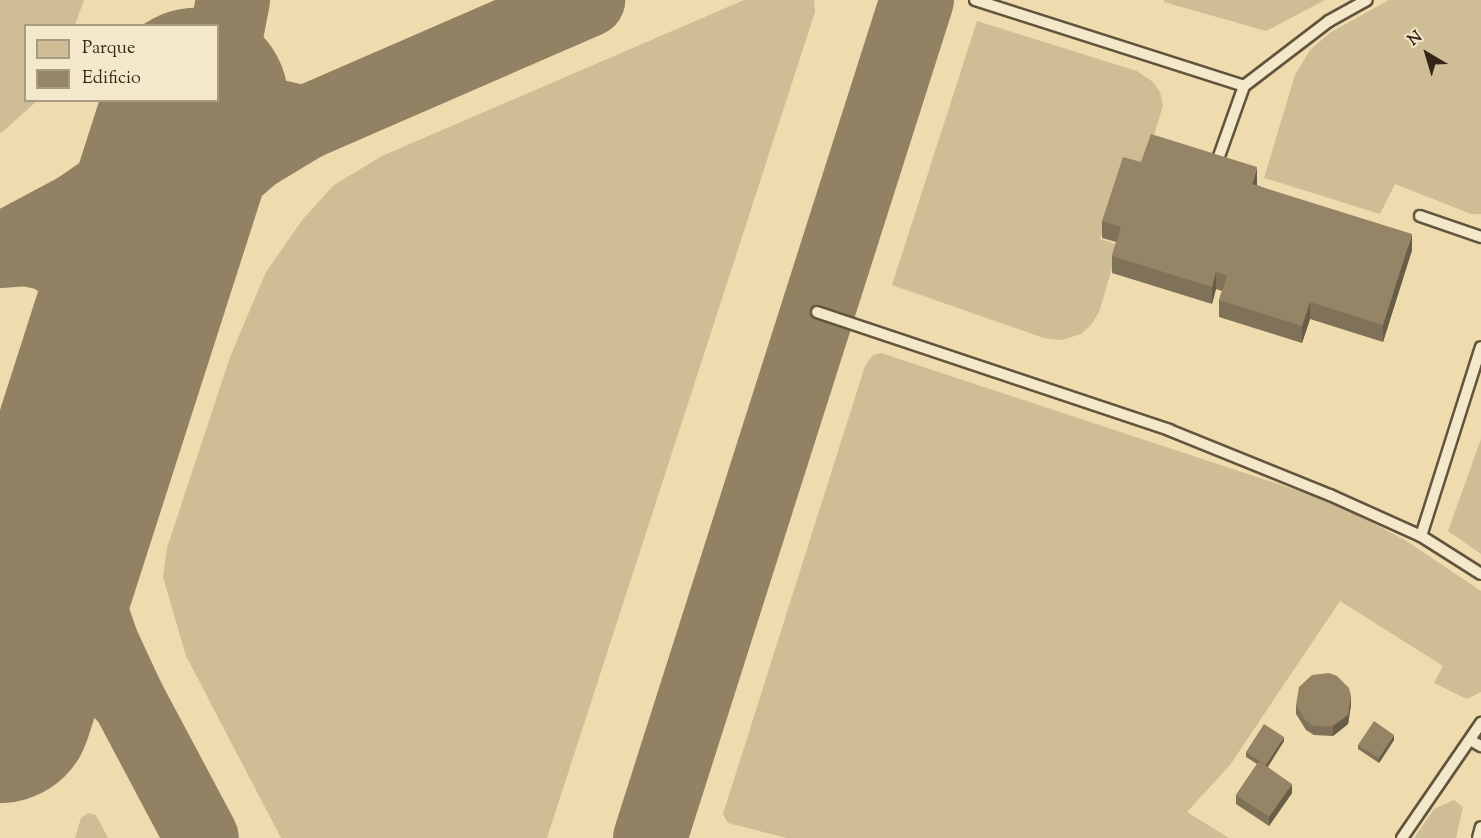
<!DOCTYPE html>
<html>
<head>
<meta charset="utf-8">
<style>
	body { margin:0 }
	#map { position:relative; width:1481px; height:838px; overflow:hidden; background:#eedcaf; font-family:"Sorts Mill Goudy",serif }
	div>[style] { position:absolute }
	.green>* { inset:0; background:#cfbd95 }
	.taxiway>* { height:74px; margin:-37px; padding:0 37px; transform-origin:37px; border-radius:37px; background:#928263 }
	.runway>* { height:184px; margin:-92px; padding:0 92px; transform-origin:92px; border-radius:92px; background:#928263 }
	.roads { filter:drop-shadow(2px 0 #63543d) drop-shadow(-2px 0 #63543d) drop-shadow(0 2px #63543d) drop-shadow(0 -2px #63543d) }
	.service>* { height:10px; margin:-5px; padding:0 5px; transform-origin:5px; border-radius:5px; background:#f4e8cb }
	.wall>* { inset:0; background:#807258 }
	.shaded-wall>* { inset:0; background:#685d47 }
	.building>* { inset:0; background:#958566 }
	span { translate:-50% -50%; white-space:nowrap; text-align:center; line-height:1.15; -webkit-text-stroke:5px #f4e8cb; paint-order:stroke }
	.legend { position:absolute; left:24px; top:24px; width:195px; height:78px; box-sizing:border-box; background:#f4e8cb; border:2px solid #a89b83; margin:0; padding:8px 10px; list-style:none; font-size:18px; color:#352717 }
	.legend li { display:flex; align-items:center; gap:12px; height:30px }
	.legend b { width:30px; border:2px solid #a89b83 }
	.north { position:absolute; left:1397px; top:24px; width:60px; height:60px; -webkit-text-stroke:4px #f4e8cb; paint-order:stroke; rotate:322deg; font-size:16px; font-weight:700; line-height:24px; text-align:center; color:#352717 }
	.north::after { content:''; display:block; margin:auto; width:21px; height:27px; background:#352717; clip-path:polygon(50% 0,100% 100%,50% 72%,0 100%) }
</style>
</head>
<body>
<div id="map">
	<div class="green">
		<i style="clip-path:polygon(0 0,84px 0,75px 25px,26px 26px,26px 100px,37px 101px,0 134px)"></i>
		<i style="clip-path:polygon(744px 0,814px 0,815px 12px,547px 838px,281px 838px,186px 656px,163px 577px,167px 548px,230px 357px,266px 272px,303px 219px,334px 185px,382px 156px)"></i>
		<i style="clip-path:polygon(1164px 0,1325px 0,1266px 31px,1164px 2px)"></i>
		<i style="clip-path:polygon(1389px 0,1481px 0,1481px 214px,1471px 214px,1395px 184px,1380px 214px,1264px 178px,1295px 75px,1310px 50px,1331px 32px)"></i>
		<i style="clip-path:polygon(977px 21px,1137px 71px,1153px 82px,1160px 92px,1163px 106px,1141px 177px,1122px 171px,1100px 239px,1119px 245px,1099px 312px,1091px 325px,1081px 334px,1062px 340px,1044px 338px,892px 285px)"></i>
		<i style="clip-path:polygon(881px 353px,1333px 502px,1405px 540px,1481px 591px,1481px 692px,1467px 699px,1434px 683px,1443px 666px,1340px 601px,1230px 765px,1187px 812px,1229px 838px,786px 838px,728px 823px,723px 814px,865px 366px,873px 355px)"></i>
		<i style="clip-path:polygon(1481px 439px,1481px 554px,1448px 531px)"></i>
		<i style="clip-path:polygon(1454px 800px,1463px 807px,1456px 838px,1414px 838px,1434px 809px)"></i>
		<i style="clip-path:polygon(88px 813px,96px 815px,108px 838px,75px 838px,81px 818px)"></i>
	</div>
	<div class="taxiway">
		<i style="left:233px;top:0;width:53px;rotate:100.9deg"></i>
		<i style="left:223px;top:52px;width:18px;rotate:77deg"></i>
		<i style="left:227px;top:70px;width:19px;rotate:62deg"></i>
		<i style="left:236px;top:87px;width:21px;rotate:51deg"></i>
		<i style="left:249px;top:103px;width:20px;rotate:33deg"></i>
		<i style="left:266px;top:114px;width:40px;rotate:13deg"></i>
		<i style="left:1px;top:250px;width:87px;rotate:-28deg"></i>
		<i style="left:78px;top:209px;width:47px;rotate:-34.7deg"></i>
		<i style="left:117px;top:182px;width:42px;rotate:-43.1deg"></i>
		<i style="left:148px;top:153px;width:64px;rotate:-56.6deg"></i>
		<i style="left:0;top:251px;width:26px;rotate:-4deg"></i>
		<i style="left:26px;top:249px;width:25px;rotate:12deg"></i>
		<i style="left:50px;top:254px;width:26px;rotate:37deg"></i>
		<i style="left:71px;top:270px;width:27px;rotate:48deg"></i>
		<i style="left:89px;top:290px;width:29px;rotate:61deg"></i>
		<i style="left:103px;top:315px;width:24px;rotate:75deg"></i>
		<i style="left:109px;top:338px;width:30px;rotate:88deg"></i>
		<i style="left:110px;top:368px;width:90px;rotate:-66.3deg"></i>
		<i style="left:146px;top:286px;width:63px;rotate:-59.3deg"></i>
		<i style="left:178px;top:232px;width:55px;rotate:-50.9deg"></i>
		<i style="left:213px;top:189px;width:54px;rotate:-40.5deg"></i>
		<i style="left:254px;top:154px;width:60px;rotate:-31.3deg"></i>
		<i style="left:305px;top:123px;width:309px;rotate:-23.5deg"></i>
		<i style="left:86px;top:442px;width:89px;rotate:93.2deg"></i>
		<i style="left:81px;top:531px;width:40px;rotate:87.1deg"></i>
		<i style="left:83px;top:571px;width:41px;rotate:78.7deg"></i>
		<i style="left:91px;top:611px;width:34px;rotate:71deg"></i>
		<i style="left:102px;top:643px;width:62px;rotate:65.1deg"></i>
		<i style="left:128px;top:699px;width:157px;rotate:62deg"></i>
		<i style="left:0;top:713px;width:47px;rotate:-41.5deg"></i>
		<i style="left:35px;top:682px;width:25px;rotate:-21deg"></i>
		<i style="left:58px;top:673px;width:20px;rotate:-6deg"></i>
		<i style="left:78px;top:671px;width:21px;rotate:14deg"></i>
		<i style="left:98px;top:676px;width:20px;rotate:30deg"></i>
		<i style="left:115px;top:686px;width:18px;rotate:45deg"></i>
		<i style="left:650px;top:838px;width:880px;rotate:-72.33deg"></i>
	</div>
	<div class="runway">
		<i style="left:0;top:711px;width:642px;rotate:-72.21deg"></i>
	</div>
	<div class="roads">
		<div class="service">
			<i style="left:975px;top:0;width:282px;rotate:17.7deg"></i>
			<i style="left:1244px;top:86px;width:107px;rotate:-37.4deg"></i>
			<i style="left:1329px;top:21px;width:43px;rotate:-28.9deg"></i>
			<i style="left:1218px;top:159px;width:77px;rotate:-70.4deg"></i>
			<i style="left:1420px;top:216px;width:65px;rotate:19deg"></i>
			<i style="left:817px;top:312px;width:371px;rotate:18.5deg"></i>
			<i style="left:1169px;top:430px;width:174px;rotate:22deg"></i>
			<i style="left:1330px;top:495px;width:100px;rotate:24.3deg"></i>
			<i style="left:1421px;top:536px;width:71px;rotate:32.3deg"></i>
			<i style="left:1421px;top:536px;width:198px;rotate:-72.4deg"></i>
			<i style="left:1470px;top:740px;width:13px;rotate:29deg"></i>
			<i style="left:1402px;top:838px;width:140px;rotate:-55.5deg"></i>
			<i style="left:1478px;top:838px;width:11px;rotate:-75deg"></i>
		</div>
	</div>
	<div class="wall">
		<i style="clip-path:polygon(1141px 162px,1257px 184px,1257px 185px,1412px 250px,1383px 342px,1310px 319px,1302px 343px,1219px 317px,1219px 300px,1222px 291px,1216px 289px,1212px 304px,1112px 273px,1112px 256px,1116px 242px,1102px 238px,1102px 221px)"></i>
		<i style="clip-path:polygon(1296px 705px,1351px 705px,1348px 724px,1333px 736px,1314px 735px,1306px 730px,1296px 714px)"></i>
		<i style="clip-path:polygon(1394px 740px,1379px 763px,1358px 749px,1358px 745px)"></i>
		<i style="clip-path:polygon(1284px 741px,1268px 767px,1292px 793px,1269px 826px,1236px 804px,1236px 795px,1257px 764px,1246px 757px,1246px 752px)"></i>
	</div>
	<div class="shaded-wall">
		<i style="clip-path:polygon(1257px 167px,1257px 184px,1252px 201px,1252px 184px)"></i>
		<i style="clip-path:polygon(1412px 234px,1412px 250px,1383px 342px,1383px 325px)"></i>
		<i style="clip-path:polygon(1216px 272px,1216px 289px,1212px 304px,1212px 287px)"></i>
		<i style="clip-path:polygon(1310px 302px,1310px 319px,1302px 343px,1302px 326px)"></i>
		<i style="clip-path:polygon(1351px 696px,1351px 705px,1348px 724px,1333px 736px,1333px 726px)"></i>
		<i style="clip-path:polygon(1394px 735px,1394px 740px,1379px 763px,1379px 758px)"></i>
		<i style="clip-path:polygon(1284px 737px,1284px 741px,1266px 769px,1266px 765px)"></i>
		<i style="clip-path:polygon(1292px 784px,1292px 793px,1269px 826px,1269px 817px)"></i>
	</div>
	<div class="building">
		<i style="clip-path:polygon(1151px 134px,1257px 167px,1252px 184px,1412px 234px,1383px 325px,1310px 302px,1302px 326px,1219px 300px,1227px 276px,1216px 272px,1212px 287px,1112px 256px,1121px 227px,1102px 221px,1123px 157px,1141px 162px)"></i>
		<i style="clip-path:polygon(1329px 673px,1337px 676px,1349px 688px,1351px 696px,1348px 715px,1333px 726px,1314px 726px,1306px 721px,1296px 705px,1299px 687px,1312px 675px)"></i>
		<i style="clip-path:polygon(1374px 721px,1394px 735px,1379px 758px,1358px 745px)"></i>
		<i style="clip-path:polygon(1264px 724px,1284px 737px,1266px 765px,1246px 752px)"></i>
		<i style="clip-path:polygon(1259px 761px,1292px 784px,1269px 817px,1236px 795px)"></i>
	</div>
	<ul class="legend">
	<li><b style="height:16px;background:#cfbd95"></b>Parque</li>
	<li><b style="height:16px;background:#958566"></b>Edificio</li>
	</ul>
	<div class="north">N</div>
</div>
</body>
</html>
